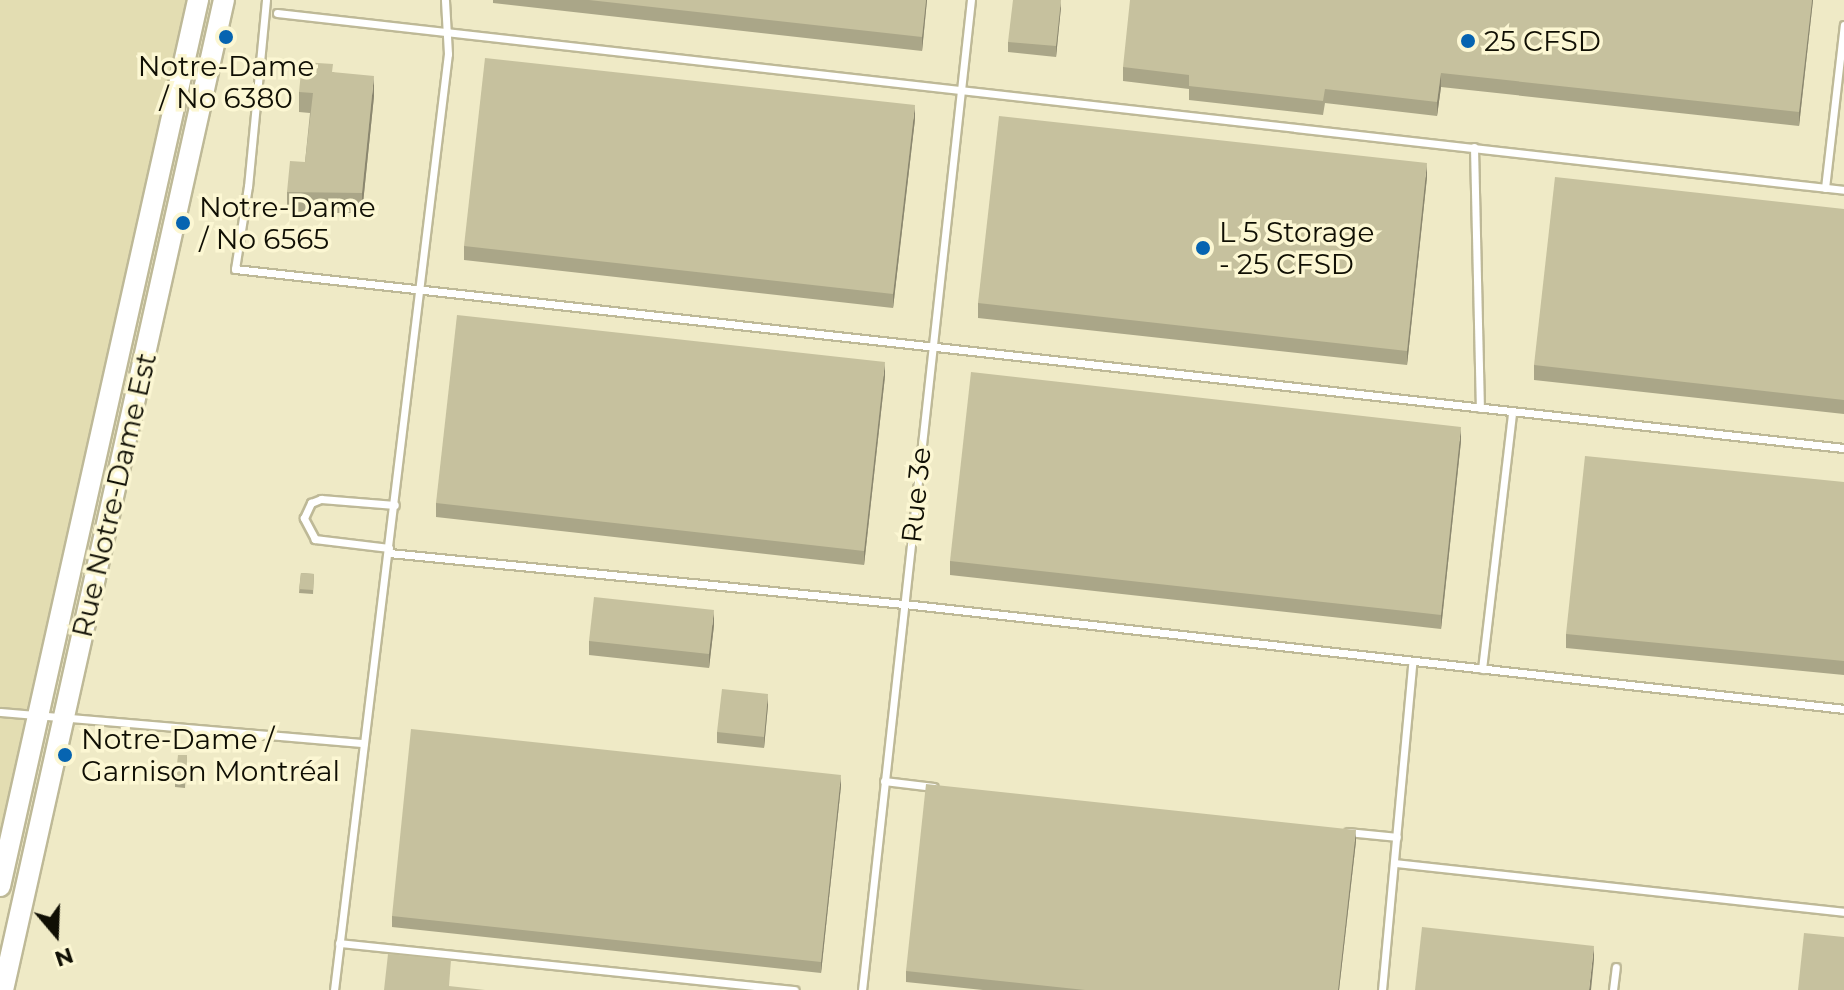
<!DOCTYPE html>
<html>
<head>
<meta charset="utf-8">
<style>
	body { margin:0 }
	#map { position:relative; width:1844px; height:990px; overflow:hidden; background:#efeac6; font-family:Montserrat,sans-serif }
	div>[style] { position:absolute }
	.built>* { inset:0; background:#e3ddb2 }
	.roads { filter:drop-shadow(2px 0 #beb997) drop-shadow(-2px 0 #beb997) drop-shadow(0 2px #beb997) drop-shadow(0 -2px #beb997) }
	.service>* { height:7px; margin:-3.5px; padding:0 3.5px; transform-origin:3.5px; border-radius:3.5px; background:#fff }
	.secondary>* { height:20px; margin:-10px; padding:0 10px; transform-origin:10px; border-radius:10px; background:#fff }
	.wall>* { inset:0; background:#aaa688 }
	.shaded-wall>* { inset:0; background:#8b876f }
	.building>* { inset:0; background:#c6c19e }
	.dots>* { width:22px; height:22px; translate:-50% -50%; box-sizing:border-box; border:4px solid #fcf7d3; border-radius:50% }
	span { translate:-50% -50%; white-space:nowrap; text-align:center; line-height:1.15; -webkit-text-stroke:7px #fcf7d3; paint-order:stroke }
	.poi-label { font-size:28px; color:#100f04 }
	.left { translate:0 -50%; text-align:left }
	.street-label { font-size:28px; color:#100f04 }
	.north { position:absolute; left:16px; top:894px; width:80px; height:80px; -webkit-text-stroke:6px #fcf7d3; paint-order:stroke; rotate:161deg; font-size:22px; font-weight:700; line-height:32px; text-align:center; color:#100f04 }
	.north::after { content:''; display:block; margin:auto; width:28px; height:36px; background:#100f04; clip-path:polygon(50% 0,100% 100%,50% 72%,0 100%) }
</style>
</head>
<body>
<div id="map">
	<div class="built">
		<i style="clip-path:polygon(0 0,194px 0,0 854px)"></i>
	</div>
	<div class="roads">
		<div class="service">
			<i style="left:266px;top:0;width:187px;rotate:95.5deg"></i>
			<i style="left:248px;top:186px;width:84px;rotate:98.9deg"></i>
			<i style="left:235px;top:269px;width:1619px;rotate:6.35deg"></i>
			<i style="left:277px;top:13px;width:1577px;rotate:6.44deg"></i>
			<i style="left:1474px;top:147px;width:261px;rotate:88.7deg"></i>
			<i style="left:1825px;top:188px;width:164px;rotate:-83.4deg"></i>
			<i style="left:389px;top:548px;width:75px;rotate:-173.1deg"></i>
			<i style="left:315px;top:539px;width:24px;rotate:-118deg"></i>
			<i style="left:304px;top:518px;width:17px;rotate:-65deg"></i>
			<i style="left:311px;top:503px;width:11px;rotate:-22deg"></i>
			<i style="left:321px;top:499px;width:74px;rotate:4.6deg"></i>
			<i style="left:389px;top:553px;width:518px;rotate:5.66deg"></i>
			<i style="left:904px;top:604px;width:946px;rotate:6.37deg"></i>
			<i style="left:1482px;top:669px;width:258px;rotate:-83.3deg"></i>
			<i style="left:0;top:712px;width:365px;rotate:4.9deg"></i>
			<i style="left:884px;top:781px;width:50px;rotate:6.8deg"></i>
			<i style="left:1348px;top:832px;width:49px;rotate:5.8deg"></i>
			<i style="left:1395px;top:863px;width:452px;rotate:6.2deg"></i>
			<i style="left:339px;top:943px;width:458px;rotate:5.9deg"></i>
			<i style="left:334px;top:990px;width:943px;rotate:-83.06deg"></i>
			<i style="left:448px;top:54px;width:54px;rotate:-93.2deg"></i>
			<i style="left:862px;top:990px;width:996px;rotate:-83.72deg"></i>
			<i style="left:1382px;top:990px;width:327px;rotate:-84.7deg"></i>
			<i style="left:1613px;top:990px;width:23px;rotate:-83deg"></i>
		</div>
		<div class="secondary">
			<i style="left:0;top:886px;width:908px;rotate:-77.4deg"></i>
			<i style="left:3px;top:990px;width:1014px;rotate:-77.42deg"></i>
		</div>
	</div>
	<div class="wall">
		<i style="clip-path:polygon(493px 0,927px 0,922px 51px,493px 3px)"></i>
		<i style="clip-path:polygon(1813px 0,1799px 126px,1441px 87px,1437px 116px,1325px 103px,1323px 115px,1189px 100px,1189px 89px,1123px 81px,1123px 67px)"></i>
		<i style="clip-path:polygon(1061px 7px,1056px 57px,1008px 52px,1008px 42px)"></i>
		<i style="clip-path:polygon(333px 72px,374px 96px,362px 213px,287px 213px,287px 192px,305px 162px,310px 113px,299px 112px,299px 92px)"></i>
		<i style="clip-path:polygon(915px 119px,893px 308px,464px 260px,464px 246px)"></i>
		<i style="clip-path:polygon(1427px 177px,1407px 365px,978px 318px,978px 303px)"></i>
		<i style="clip-path:polygon(1844px 209px,1844px 414px,1534px 380px,1534px 365px)"></i>
		<i style="clip-path:polygon(885px 376px,864px 565px,436px 517px,436px 503px)"></i>
		<i style="clip-path:polygon(1461px 441px,1441px 629px,950px 575px,950px 561px)"></i>
		<i style="clip-path:polygon(1844px 482px,1844px 675px,1566px 648px,1566px 634px)"></i>
		<i style="clip-path:polygon(301px 573px,314px 574px,313px 594px,299px 593px)"></i>
		<i style="clip-path:polygon(714px 625px,709px 668px,589px 655px,589px 641px)"></i>
		<i style="clip-path:polygon(768px 705px,764px 748px,717px 743px,717px 732px)"></i>
		<i style="clip-path:polygon(187px 755px,185px 788px,175px 787px,175px 783px)"></i>
		<i style="clip-path:polygon(841px 786px,821px 973px,392px 927px,392px 916px)"></i>
		<i style="clip-path:polygon(1356px 841px,1339px 990px,983px 990px,906px 982px,906px 971px)"></i>
	</div>
	<div class="shaded-wall">
		<i style="clip-path:polygon(926px 0,927px 0,922px 51px,922px 37px)"></i>
		<i style="clip-path:polygon(1061px 0,1061px 7px,1056px 57px,1056px 46px)"></i>
		<i style="clip-path:polygon(1812px 0,1813px 0,1799px 126px,1799px 112px)"></i>
		<i style="clip-path:polygon(1441px 73px,1441px 87px,1437px 116px,1437px 102px)"></i>
		<i style="clip-path:polygon(374px 76px,374px 96px,362px 213px,362px 193px)"></i>
		<i style="clip-path:polygon(915px 105px,915px 119px,893px 308px,893px 294px)"></i>
		<i style="clip-path:polygon(1427px 163px,1427px 177px,1407px 365px,1407px 351px)"></i>
		<i style="clip-path:polygon(885px 362px,885px 376px,864px 565px,864px 551px)"></i>
		<i style="clip-path:polygon(1461px 427px,1461px 441px,1441px 629px,1441px 615px)"></i>
		<i style="clip-path:polygon(714px 610px,714px 625px,709px 668px,709px 654px)"></i>
		<i style="clip-path:polygon(768px 694px,768px 705px,764px 748px,764px 737px)"></i>
		<i style="clip-path:polygon(841px 775px,841px 786px,821px 973px,821px 962px)"></i>
		<i style="clip-path:polygon(1356px 830px,1356px 841px,1339px 990px,1338px 990px)"></i>
		<i style="clip-path:polygon(1594px 946px,1594px 960px,1591px 990px,1589px 990px)"></i>
	</div>
	<div class="building">
		<i style="clip-path:polygon(589px 0,926px 0,922px 37px)"></i>
		<i style="clip-path:polygon(1013px 0,1061px 0,1056px 46px,1008px 42px)"></i>
		<i style="clip-path:polygon(1130px 0,1812px 0,1799px 112px,1441px 73px,1437px 102px,1325px 89px,1323px 101px,1189px 86px,1189px 75px,1123px 67px)"></i>
		<i style="clip-path:polygon(485px 58px,915px 105px,893px 294px,464px 246px)"></i>
		<i style="clip-path:polygon(302px 62px,333px 64px,332px 72px,374px 76px,362px 193px,287px 192px,290px 161px,305px 162px,313px 93px,299px 92px)"></i>
		<i style="clip-path:polygon(999px 116px,1427px 163px,1407px 351px,978px 303px)"></i>
		<i style="clip-path:polygon(1555px 177px,1844px 209px,1844px 400px,1534px 365px)"></i>
		<i style="clip-path:polygon(457px 315px,885px 362px,864px 551px,436px 503px)"></i>
		<i style="clip-path:polygon(971px 372px,1461px 427px,1441px 615px,950px 561px)"></i>
		<i style="clip-path:polygon(1585px 456px,1844px 482px,1844px 661px,1566px 634px)"></i>
		<i style="clip-path:polygon(301px 573px,314px 574px,313px 590px,299px 589px)"></i>
		<i style="clip-path:polygon(594px 597px,714px 610px,709px 654px,589px 641px)"></i>
		<i style="clip-path:polygon(722px 689px,768px 694px,764px 737px,717px 732px)"></i>
		<i style="clip-path:polygon(411px 729px,841px 775px,821px 962px,392px 916px)"></i>
		<i style="clip-path:polygon(178px 755px,187px 755px,185px 784px,175px 783px)"></i>
		<i style="clip-path:polygon(926px 784px,1356px 830px,1338px 990px,1085px 990px,906px 971px)"></i>
		<i style="clip-path:polygon(1422px 927px,1594px 946px,1589px 990px,1415px 990px)"></i>
		<i style="clip-path:polygon(1804px 933px,1844px 937px,1844px 990px,1798px 990px)"></i>
		<i style="clip-path:polygon(388px 954px,451px 960px,449px 986px,485px 990px,384px 990px)"></i>
	</div>
	<div class="dots">
		<i style="left:226px;top:37px;background:#0664b1"></i>
		<i style="left:1468px;top:41px;background:#0664b1"></i>
		<i style="left:183px;top:223px;background:#0664b1"></i>
		<i style="left:1203px;top:248px;background:#0664b1"></i>
		<i style="left:65px;top:755px;background:#0664b1"></i>
	</div>
	<div class="poi-label">
		<span class="left" style="left:1484px;top:41px">25 CFSD</span>
		<span style="left:226px;top:82px">Notre-Dame<br>/ No 6380</span>
		<span class="left" style="left:199px;top:223px">Notre-Dame<br>/ No 6565</span>
		<span class="left" style="left:1219px;top:248px">L 5 Storage<br>- 25 CFSD</span>
		<span class="left" style="left:81px;top:755px">Notre-Dame /<br>Garnison Montréal</span>
	</div>
	<div class="street-label">
		<span style="left:114px;top:495px;rotate:-77deg">Rue Notre-Dame Est</span>
		<span style="left:916px;top:495px;rotate:-84deg">Rue 3e</span>
	</div>
	<div class="north">N</div>
</div>
</body>
</html>
